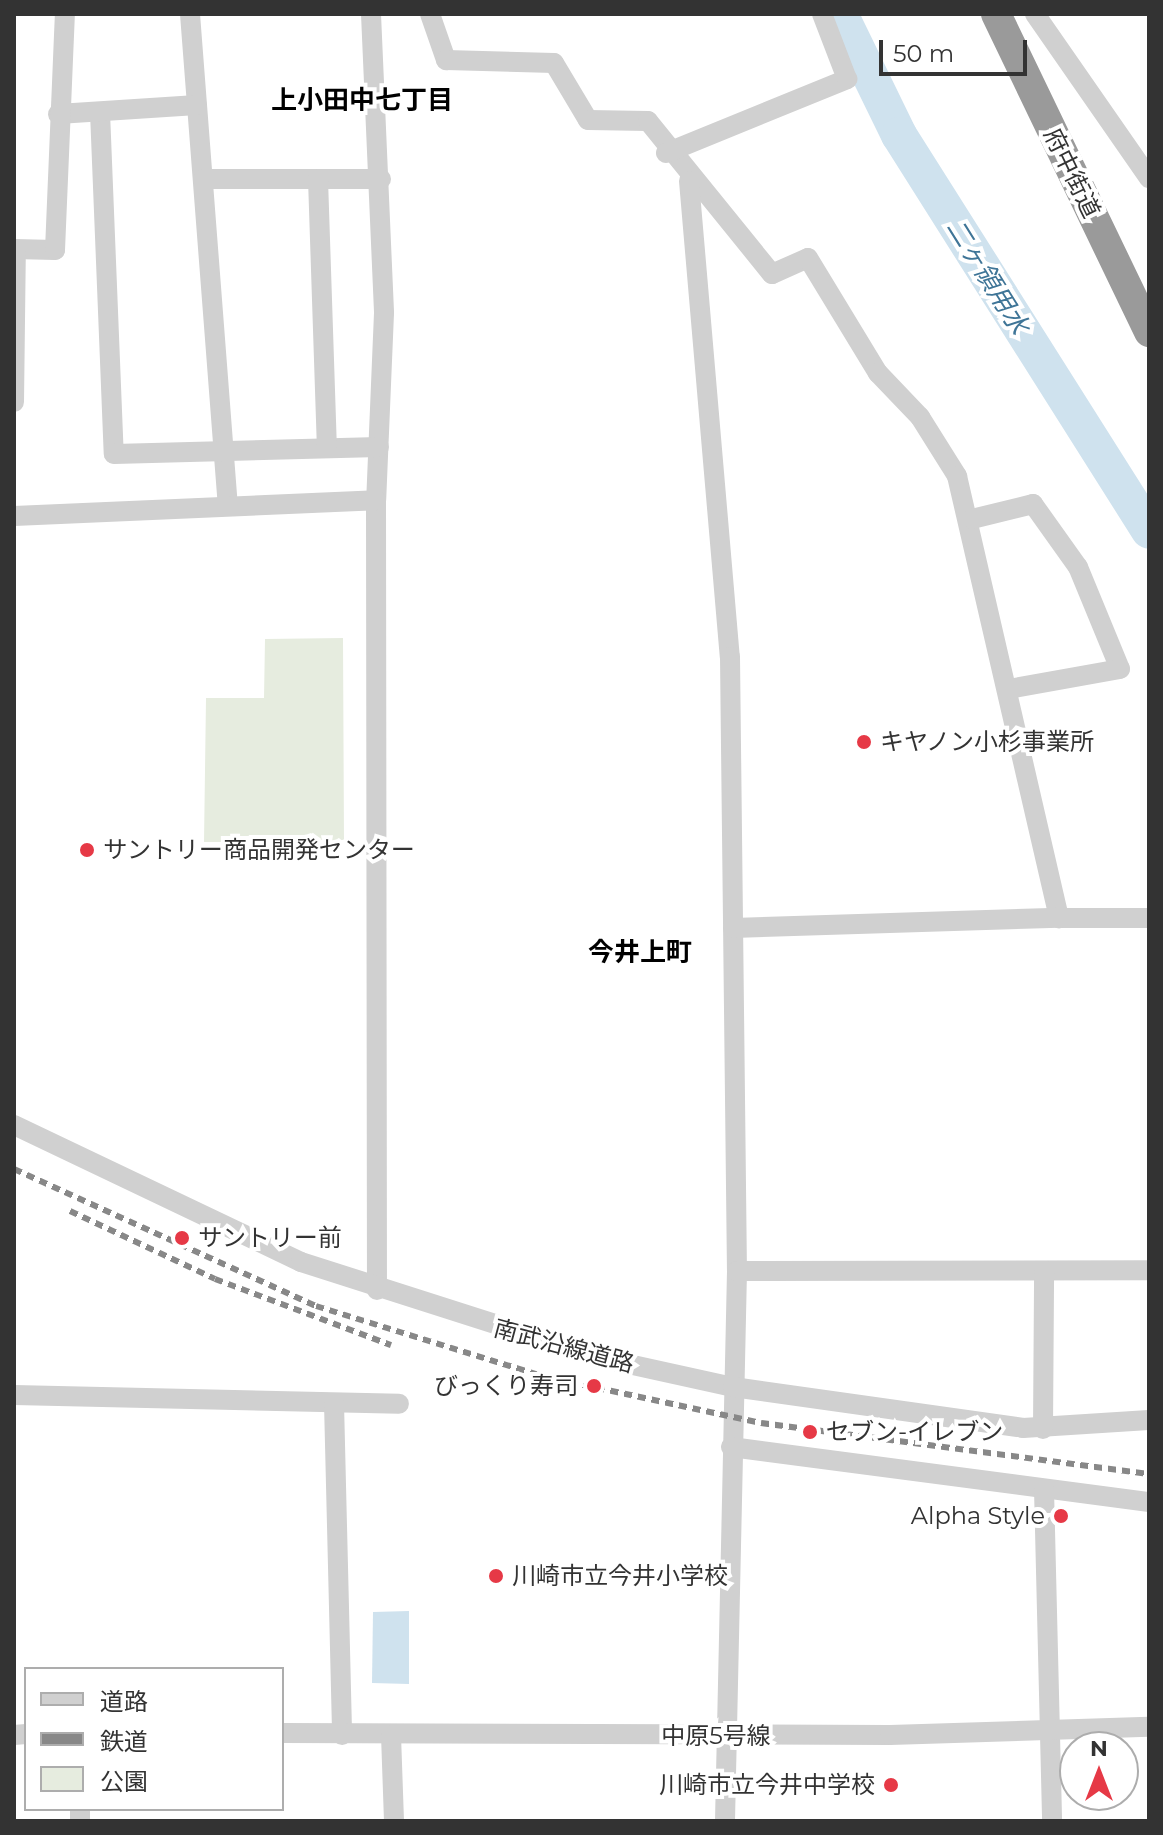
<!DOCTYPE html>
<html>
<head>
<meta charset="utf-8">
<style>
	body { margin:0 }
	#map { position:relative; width:1163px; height:1835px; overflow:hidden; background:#fff; font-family:Montserrat,"Noto Sans JP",sans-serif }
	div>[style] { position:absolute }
	.green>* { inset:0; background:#e6ecdf }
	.water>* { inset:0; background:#cfe2ee }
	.river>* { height:36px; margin:-18px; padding:0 18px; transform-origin:18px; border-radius:18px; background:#cfe2ee }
	.minor>* { height:20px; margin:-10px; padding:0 10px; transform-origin:10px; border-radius:10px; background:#d0d0d0 }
	.highway>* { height:30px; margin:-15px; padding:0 15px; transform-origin:15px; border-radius:15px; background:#9a9a9a }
	.rail>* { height:6px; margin-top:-3px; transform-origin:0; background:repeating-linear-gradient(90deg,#888 0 8px,transparent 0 14px) }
	.dots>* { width:22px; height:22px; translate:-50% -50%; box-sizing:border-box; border:4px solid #fff; border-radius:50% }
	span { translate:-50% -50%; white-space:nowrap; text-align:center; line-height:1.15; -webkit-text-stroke:8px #fff; paint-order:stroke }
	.street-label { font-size:24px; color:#333 }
	.poi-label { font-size:24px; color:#333 }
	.left { translate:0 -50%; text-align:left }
	.right { translate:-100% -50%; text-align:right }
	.neighbourhood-label { font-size:26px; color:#000; font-weight:700 }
	.water-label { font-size:26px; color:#3f7597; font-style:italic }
	.frame { position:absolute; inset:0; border:16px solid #333; pointer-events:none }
	.legend { position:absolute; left:24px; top:1667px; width:260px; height:144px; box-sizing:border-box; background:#fff; border:2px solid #adadad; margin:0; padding:10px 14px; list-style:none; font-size:24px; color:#333 }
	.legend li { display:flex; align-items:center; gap:16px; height:40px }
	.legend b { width:40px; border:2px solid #adadad }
	.north { position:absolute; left:1059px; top:1731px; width:80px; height:80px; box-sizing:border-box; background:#fff; border:2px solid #adadad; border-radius:50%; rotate:0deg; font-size:22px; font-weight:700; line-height:32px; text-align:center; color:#333 }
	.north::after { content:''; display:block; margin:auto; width:28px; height:36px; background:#e63946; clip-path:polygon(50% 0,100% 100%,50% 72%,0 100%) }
	.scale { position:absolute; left:879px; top:40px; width:148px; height:36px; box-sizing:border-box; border:4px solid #333; border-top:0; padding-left:10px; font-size:24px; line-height:28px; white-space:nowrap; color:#333; -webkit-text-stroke:6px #fff; paint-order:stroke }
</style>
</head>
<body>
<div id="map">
	<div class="green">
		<i style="clip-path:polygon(343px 638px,344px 842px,204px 842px,206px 698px,264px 698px,265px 639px)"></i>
	</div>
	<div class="water">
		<i style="clip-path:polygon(409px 1611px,409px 1684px,372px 1683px,373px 1612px)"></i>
	</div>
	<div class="river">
		<i style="left:840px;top:14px;width:135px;rotate:64deg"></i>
		<i style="left:899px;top:135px;width:468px;rotate:57.7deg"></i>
	</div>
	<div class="minor">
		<i style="left:190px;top:14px;width:491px;rotate:85.6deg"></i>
		<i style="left:371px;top:14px;width:299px;rotate:87.5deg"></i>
		<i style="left:384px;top:313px;width:187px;rotate:92.4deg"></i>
		<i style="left:376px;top:500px;width:790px;rotate:89.93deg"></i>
		<i style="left:430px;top:14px;width:49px;rotate:70.8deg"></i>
		<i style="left:446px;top:60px;width:108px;rotate:1.6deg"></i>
		<i style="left:554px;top:63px;width:66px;rotate:59.2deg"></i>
		<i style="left:588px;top:120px;width:60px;rotate:1deg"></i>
		<i style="left:648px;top:121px;width:197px;rotate:51deg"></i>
		<i style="left:772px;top:274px;width:39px;rotate:-24deg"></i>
		<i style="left:808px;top:258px;width:135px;rotate:58.7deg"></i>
		<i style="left:878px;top:373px;width:61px;rotate:46.3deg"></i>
		<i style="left:920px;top:417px;width:70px;rotate:57.9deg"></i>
		<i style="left:957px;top:476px;width:454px;rotate:77deg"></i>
		<i style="left:1059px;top:918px;width:90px"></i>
		<i style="left:1035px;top:14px;width:200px;rotate:55.2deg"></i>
		<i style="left:100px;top:112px;width:342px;rotate:87.7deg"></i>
		<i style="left:114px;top:454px;width:265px;rotate:-1.5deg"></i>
		<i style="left:58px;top:114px;width:139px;rotate:-3.7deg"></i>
		<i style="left:666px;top:153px;width:196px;rotate:-22.2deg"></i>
		<i style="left:847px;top:79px;width:70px;rotate:-111deg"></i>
		<i style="left:203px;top:179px;width:178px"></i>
		<i style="left:318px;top:179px;width:269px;rotate:88.1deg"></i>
		<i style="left:689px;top:181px;width:478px;rotate:85.1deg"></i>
		<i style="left:730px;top:657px;width:614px;rotate:89.35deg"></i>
		<i style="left:737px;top:1271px;width:550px;rotate:91.25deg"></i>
		<i style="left:14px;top:249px;width:41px;rotate:1.4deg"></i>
		<i style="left:55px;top:250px;width:236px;rotate:-87.6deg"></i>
		<i style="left:14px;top:402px;width:153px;rotate:-89.3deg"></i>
		<i style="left:14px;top:516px;width:362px;rotate:-2.5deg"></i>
		<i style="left:972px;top:519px;width:63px;rotate:-13.8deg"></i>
		<i style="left:1033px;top:504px;width:77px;rotate:54.5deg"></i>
		<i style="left:1078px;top:567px;width:110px;rotate:67.6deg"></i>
		<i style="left:1120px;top:669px;width:113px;rotate:169.8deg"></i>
		<i style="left:733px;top:928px;width:326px;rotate:-1.8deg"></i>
		<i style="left:14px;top:1125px;width:318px;rotate:25.5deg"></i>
		<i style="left:301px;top:1262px;width:315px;rotate:17.7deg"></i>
		<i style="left:601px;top:1358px;width:135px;rotate:12.4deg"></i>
		<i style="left:733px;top:1387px;width:293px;rotate:8deg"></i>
		<i style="left:1023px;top:1428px;width:126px;rotate:-3.6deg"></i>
		<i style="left:737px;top:1271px;width:412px;rotate:-0.1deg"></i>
		<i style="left:14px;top:1395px;width:385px;rotate:1.3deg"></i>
		<i style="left:334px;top:1403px;width:332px;rotate:88.6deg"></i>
		<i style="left:1043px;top:1429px;width:158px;rotate:-89.6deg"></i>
		<i style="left:731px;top:1447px;width:422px;rotate:7.5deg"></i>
		<i style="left:1044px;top:1489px;width:332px;rotate:88.6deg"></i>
		<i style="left:282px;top:1733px;width:608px;rotate:0.19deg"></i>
		<i style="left:890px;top:1735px;width:259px;rotate:-1.8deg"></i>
		<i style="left:14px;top:1735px;width:12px;rotate:-5deg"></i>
		<i style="left:391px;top:1735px;width:86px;rotate:88deg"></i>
		<i style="left:80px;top:1821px;width:12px;rotate:-90deg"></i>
	</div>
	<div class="highway">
		<i style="left:996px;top:14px;width:353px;rotate:64.3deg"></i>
	</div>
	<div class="rail">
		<i style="left:14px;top:1169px;width:332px;rotate:24.4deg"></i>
		<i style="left:316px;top:1306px;width:237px;rotate:17.2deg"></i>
		<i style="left:542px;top:1376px;width:224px;rotate:12.1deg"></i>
		<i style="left:761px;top:1423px;width:391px;rotate:7.5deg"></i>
		<i style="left:70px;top:1211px;width:160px;rotate:25.1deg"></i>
		<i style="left:215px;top:1279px;width:188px;rotate:20.6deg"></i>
	</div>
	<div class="dots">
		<i style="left:864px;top:742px;background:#e63946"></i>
		<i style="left:87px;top:850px;background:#e63946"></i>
		<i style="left:182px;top:1238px;background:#e63946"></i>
		<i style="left:594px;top:1386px;background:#e63946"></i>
		<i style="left:810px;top:1432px;background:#e63946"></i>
		<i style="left:1061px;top:1516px;background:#e63946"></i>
		<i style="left:496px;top:1576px;background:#e63946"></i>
		<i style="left:891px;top:1785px;background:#e63946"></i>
	</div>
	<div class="street-label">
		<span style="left:1072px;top:173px;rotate:64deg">府中街道</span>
		<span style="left:564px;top:1346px;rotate:15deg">南武沿線道路</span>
		<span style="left:716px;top:1736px">中原5号線</span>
	</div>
	<div class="poi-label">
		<span class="left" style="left:880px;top:742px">キヤノン小杉事業所</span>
		<span class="left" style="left:103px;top:850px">サントリー商品開発センター</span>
		<span class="left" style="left:198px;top:1238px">サントリー前</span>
		<span class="right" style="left:578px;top:1386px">びっくり寿司</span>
		<span class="left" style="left:826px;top:1432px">セブン-イレブン</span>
		<span class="right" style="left:1045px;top:1516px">Alpha Style</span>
		<span class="left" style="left:512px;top:1576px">川崎市立今井小学校</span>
		<span class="right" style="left:875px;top:1785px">川崎市立今井中学校</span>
	</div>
	<div class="neighbourhood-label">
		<span style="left:362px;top:101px">上小田中七丁目</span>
		<span style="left:640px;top:953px">今井上町</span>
	</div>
	<div class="water-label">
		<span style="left:987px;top:277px;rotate:58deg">二ヶ領用水</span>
	</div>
	<div class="frame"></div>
	<ul class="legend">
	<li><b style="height:10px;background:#d0d0d0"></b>道路</li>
	<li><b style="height:10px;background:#888"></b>鉄道</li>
	<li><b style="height:22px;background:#e6ecdf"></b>公園</li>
	</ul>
	<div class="north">N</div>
	<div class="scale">50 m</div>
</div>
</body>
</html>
